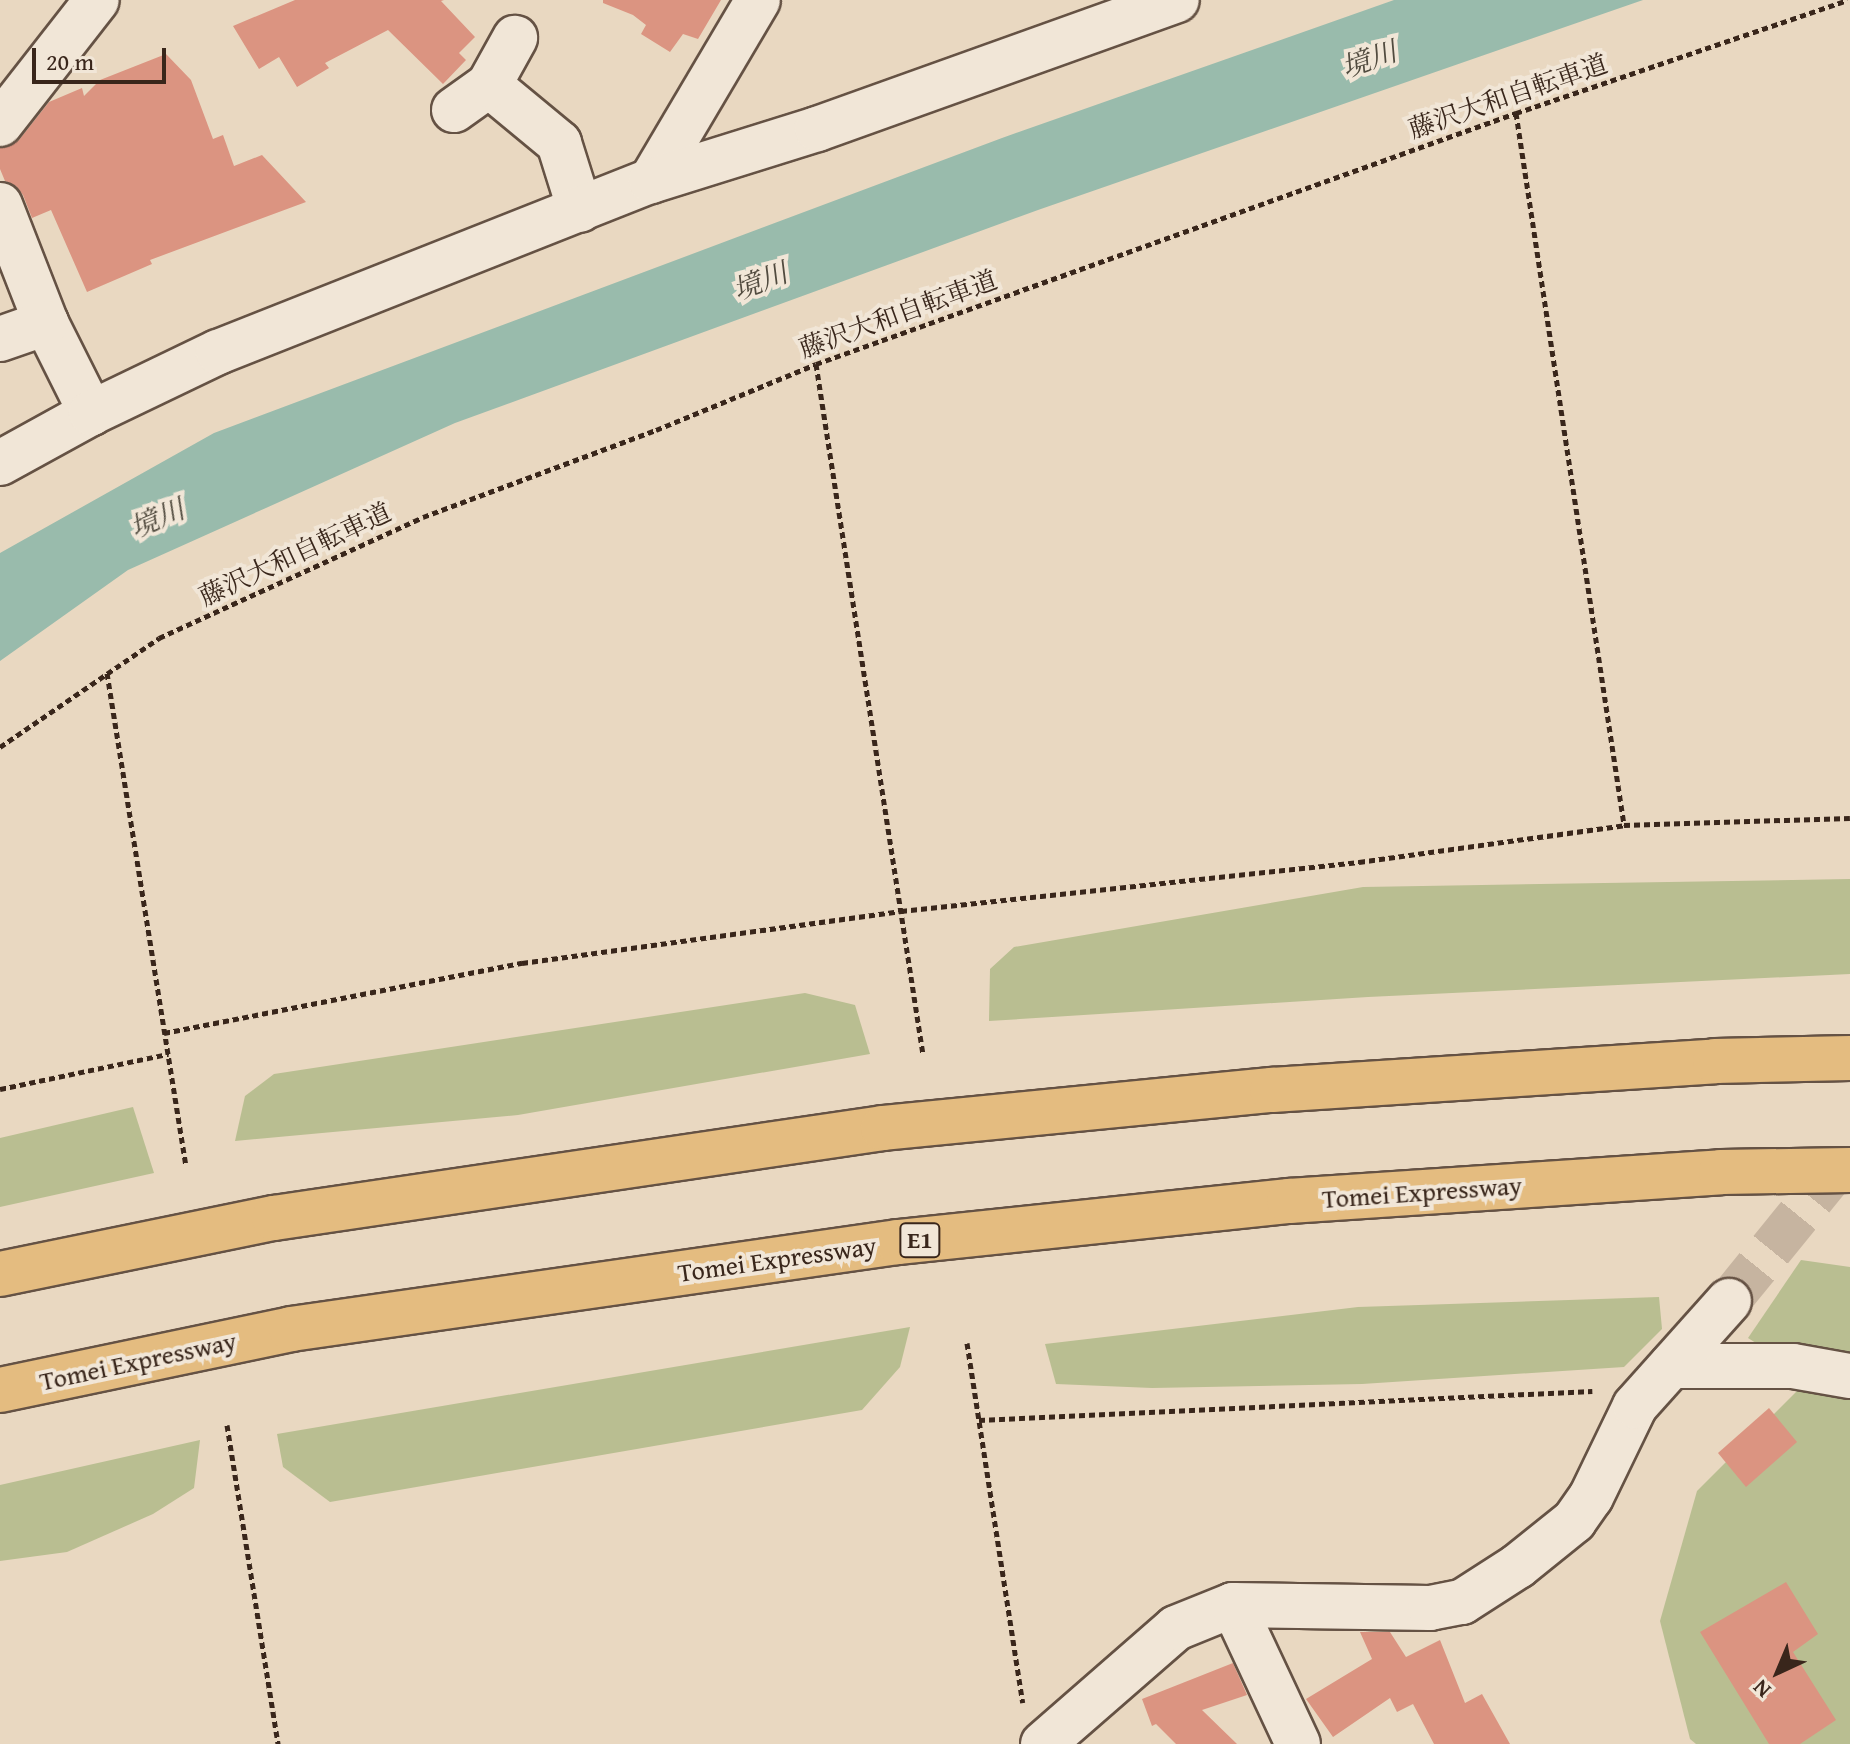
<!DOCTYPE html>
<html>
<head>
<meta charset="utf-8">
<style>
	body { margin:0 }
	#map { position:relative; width:1850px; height:1744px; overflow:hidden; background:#e9d8c1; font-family:"Gentium Book Plus","Noto Serif JP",serif }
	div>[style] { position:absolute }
	.green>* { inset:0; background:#b9be91 }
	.water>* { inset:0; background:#99bbac }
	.building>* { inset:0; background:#db9481 }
	.minor-tunnel>* { height:44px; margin-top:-22px; transform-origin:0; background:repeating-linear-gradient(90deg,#c6b4a0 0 44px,transparent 0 66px) }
	.path>* { height:5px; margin-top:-2.5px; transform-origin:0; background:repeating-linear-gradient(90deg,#39261b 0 6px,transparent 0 10px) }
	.roads { filter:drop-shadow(2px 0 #655244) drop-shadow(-2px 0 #655244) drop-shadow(0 2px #655244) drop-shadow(0 -2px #655244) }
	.minor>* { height:44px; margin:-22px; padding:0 22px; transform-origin:22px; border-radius:22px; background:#f1e6d7 }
	.highway>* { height:44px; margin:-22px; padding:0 22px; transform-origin:22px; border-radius:22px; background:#e4bc80 }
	span { translate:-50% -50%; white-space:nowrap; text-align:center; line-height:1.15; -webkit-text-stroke:8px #f1e6d7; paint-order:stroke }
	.shield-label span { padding:2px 6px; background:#f1e6d7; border:2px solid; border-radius:6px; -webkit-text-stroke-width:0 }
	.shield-label { font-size:24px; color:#39261b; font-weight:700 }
	.street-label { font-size:26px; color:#39261b }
	.water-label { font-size:28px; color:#514b3f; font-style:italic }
	.north { position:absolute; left:1738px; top:1632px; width:80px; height:80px; -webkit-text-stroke:6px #f1e6d7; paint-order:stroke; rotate:224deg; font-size:22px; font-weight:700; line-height:32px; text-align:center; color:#39261b }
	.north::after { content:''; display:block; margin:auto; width:28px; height:36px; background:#39261b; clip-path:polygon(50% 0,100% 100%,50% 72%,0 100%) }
	.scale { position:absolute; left:32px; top:48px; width:134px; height:36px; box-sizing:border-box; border:4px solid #39261b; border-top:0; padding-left:10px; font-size:24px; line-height:28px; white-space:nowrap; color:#39261b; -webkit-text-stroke:6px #f1e6d7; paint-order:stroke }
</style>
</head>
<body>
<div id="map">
	<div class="green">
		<i style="clip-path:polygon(1850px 879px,1850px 974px,1368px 997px,989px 1021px,990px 969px,1014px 947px,1363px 887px)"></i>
		<i style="clip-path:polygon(805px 993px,855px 1005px,870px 1054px,518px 1115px,235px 1141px,245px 1096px,274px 1074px)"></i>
		<i style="clip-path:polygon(133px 1107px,154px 1173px,0 1207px,0 1138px)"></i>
		<i style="clip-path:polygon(1801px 1260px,1850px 1267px,1850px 1376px,1793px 1366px,1748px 1338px)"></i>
		<i style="clip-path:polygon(1659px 1297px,1662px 1329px,1624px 1367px,1362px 1384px,1152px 1388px,1056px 1384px,1045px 1344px,1358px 1307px)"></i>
		<i style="clip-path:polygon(910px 1327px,900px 1367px,862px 1410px,330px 1502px,283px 1467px,277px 1434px)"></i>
		<i style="clip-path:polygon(1850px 1381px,1850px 1744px,1696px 1744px,1690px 1739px,1660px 1621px,1697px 1491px,1799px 1389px)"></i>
		<i style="clip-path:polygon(200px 1440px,194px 1488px,153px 1514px,67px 1552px,0 1561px,0 1485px)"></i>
	</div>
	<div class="water">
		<i style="clip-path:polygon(1394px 0,1643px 0,1038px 210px,455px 423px,128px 570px,0 661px,0 553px,214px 433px,1002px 138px)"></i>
	</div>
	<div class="building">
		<i style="clip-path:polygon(295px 0,444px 0,441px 1px,475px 37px,459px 53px,466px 60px,443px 84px,388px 30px,325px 63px,329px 68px,297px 87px,279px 57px,259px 69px,233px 26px)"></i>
		<i style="clip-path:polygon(603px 0,721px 0,698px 39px,683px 34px,670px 52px,641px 34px,646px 25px,633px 15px,603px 3px)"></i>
		<i style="clip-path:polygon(166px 54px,191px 80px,213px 139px,223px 135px,234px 166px,262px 155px,306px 202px,150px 260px,152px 264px,87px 292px,51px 210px,32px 218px,23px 195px,16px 186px,5px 181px,0 169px,0 148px,19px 140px,49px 102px,82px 88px,84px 96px,100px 80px)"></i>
		<i style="clip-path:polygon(1769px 1408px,1797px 1442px,1746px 1487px,1718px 1453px)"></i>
		<i style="clip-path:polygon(1786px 1582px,1818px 1634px,1793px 1652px,1836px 1720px,1800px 1744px,1769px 1744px,1700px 1632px)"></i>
		<i style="clip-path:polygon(1360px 1632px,1390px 1632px,1406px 1657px,1440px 1640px,1465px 1703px,1482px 1694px,1510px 1744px,1434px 1744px,1413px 1704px,1397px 1712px,1390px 1698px,1333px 1737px,1306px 1699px,1372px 1659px)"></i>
		<i style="clip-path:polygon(1233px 1663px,1247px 1695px,1202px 1710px,1237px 1744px,1176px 1744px,1156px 1724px,1152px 1726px,1142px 1699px)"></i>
	</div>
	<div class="minor-tunnel">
		<i style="left:1729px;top:1301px;width:192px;rotate:-50.9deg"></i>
	</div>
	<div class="path">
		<i style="left:1516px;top:113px;width:720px;rotate:81.37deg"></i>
		<i style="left:816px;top:364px;width:698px;rotate:81.19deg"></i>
		<i style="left:107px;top:673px;width:498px;rotate:80.9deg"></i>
		<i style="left:0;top:747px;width:193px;rotate:-34.4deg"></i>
		<i style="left:159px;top:638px;width:290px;rotate:-24.6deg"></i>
		<i style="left:423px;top:517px;width:249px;rotate:-20.5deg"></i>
		<i style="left:656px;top:430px;width:173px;rotate:-22.4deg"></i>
		<i style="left:816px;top:364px;width:744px;rotate:-19.73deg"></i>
		<i style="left:1516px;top:113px;width:350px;rotate:-18.8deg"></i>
		<i style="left:164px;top:1033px;width:365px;rotate:-11.1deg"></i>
		<i style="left:522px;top:963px;width:383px;rotate:-7.8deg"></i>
		<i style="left:901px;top:911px;width:461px;rotate:-6.1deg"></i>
		<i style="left:1359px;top:862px;width:268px;rotate:-7.9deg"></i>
		<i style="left:1624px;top:825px;width:226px;rotate:-1.8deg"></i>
		<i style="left:0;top:1089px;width:172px;rotate:-11.8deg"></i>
		<i style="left:967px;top:1343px;width:364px;rotate:81.2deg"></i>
		<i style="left:979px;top:1420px;width:614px;rotate:-2.71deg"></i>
		<i style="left:227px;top:1425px;width:323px;rotate:80.9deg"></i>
	</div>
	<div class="roads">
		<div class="minor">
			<i style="left:489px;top:85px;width:91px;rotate:39.6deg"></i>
			<i style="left:559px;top:143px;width:70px;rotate:72.6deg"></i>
			<i style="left:454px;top:110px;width:43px;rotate:-35.5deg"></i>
			<i style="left:489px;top:85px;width:54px;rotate:-61deg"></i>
			<i style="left:0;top:124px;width:157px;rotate:-52deg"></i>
			<i style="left:651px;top:181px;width:210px;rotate:-59.4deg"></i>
			<i style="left:0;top:205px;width:127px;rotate:68.7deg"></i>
			<i style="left:46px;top:323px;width:101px;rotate:63.4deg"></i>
			<i style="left:0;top:339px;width:49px;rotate:-19.2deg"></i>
			<i style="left:0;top:463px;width:104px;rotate:-28.8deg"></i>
			<i style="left:91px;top:413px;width:141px;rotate:-25.7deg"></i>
			<i style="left:218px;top:352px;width:466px;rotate:-21.6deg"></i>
			<i style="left:651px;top:181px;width:174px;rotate:-17.4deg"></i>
			<i style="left:817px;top:129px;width:382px;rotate:-19.7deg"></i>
			<i style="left:1671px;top:1366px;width:122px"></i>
			<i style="left:1793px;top:1366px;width:58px;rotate:10deg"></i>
			<i style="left:1233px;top:1605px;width:153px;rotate:64.9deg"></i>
			<i style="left:1043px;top:1744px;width:176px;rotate:-41.1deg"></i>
			<i style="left:1176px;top:1628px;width:61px;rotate:-22deg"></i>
			<i style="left:1233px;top:1605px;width:197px;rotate:0.9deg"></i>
			<i style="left:1430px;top:1608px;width:33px;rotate:-11deg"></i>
			<i style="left:1462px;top:1602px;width:67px;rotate:-32.7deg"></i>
			<i style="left:1518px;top:1566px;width:72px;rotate:-38.8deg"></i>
			<i style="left:1574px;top:1521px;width:29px;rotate:-55deg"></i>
			<i style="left:1591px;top:1497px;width:101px;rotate:-64.2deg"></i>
			<i style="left:1635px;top:1406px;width:141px;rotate:-48.2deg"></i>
		</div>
		<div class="highway">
			<i style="left:0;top:1274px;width:280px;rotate:-11.6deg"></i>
			<i style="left:274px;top:1218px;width:616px;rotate:-8.41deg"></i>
			<i style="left:883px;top:1128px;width:391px;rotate:-5.6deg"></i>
			<i style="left:1272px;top:1090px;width:444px;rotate:-3.7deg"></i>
			<i style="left:1715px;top:1061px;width:135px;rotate:-1.3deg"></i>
			<i style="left:0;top:1390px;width:297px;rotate:-11.8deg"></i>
			<i style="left:291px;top:1329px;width:613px;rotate:-8.16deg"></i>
			<i style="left:898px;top:1242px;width:393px;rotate:-6deg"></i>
			<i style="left:1289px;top:1201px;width:433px;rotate:-3.8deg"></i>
			<i style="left:1721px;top:1172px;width:129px;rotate:-0.9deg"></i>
		</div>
	</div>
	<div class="shield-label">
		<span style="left:920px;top:1240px">E1</span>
	</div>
	<div class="street-label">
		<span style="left:1508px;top:96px;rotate:-19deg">藤沢大和自転車道</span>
		<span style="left:898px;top:314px;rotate:-20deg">藤沢大和自転車道</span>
		<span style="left:295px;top:554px;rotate:-25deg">藤沢大和自転車道</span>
		<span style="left:1422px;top:1192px;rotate:-4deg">Tomei Expressway</span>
		<span style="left:777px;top:1259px;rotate:-8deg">Tomei Expressway</span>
		<span style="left:138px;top:1361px;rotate:-12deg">Tomei Expressway</span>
	</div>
	<div class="water-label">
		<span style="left:1369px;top:59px;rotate:-19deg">境川</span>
		<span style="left:760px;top:281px;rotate:-21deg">境川</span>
		<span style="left:157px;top:518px;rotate:-23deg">境川</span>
	</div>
	<div class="north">N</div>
	<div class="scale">20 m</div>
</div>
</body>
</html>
